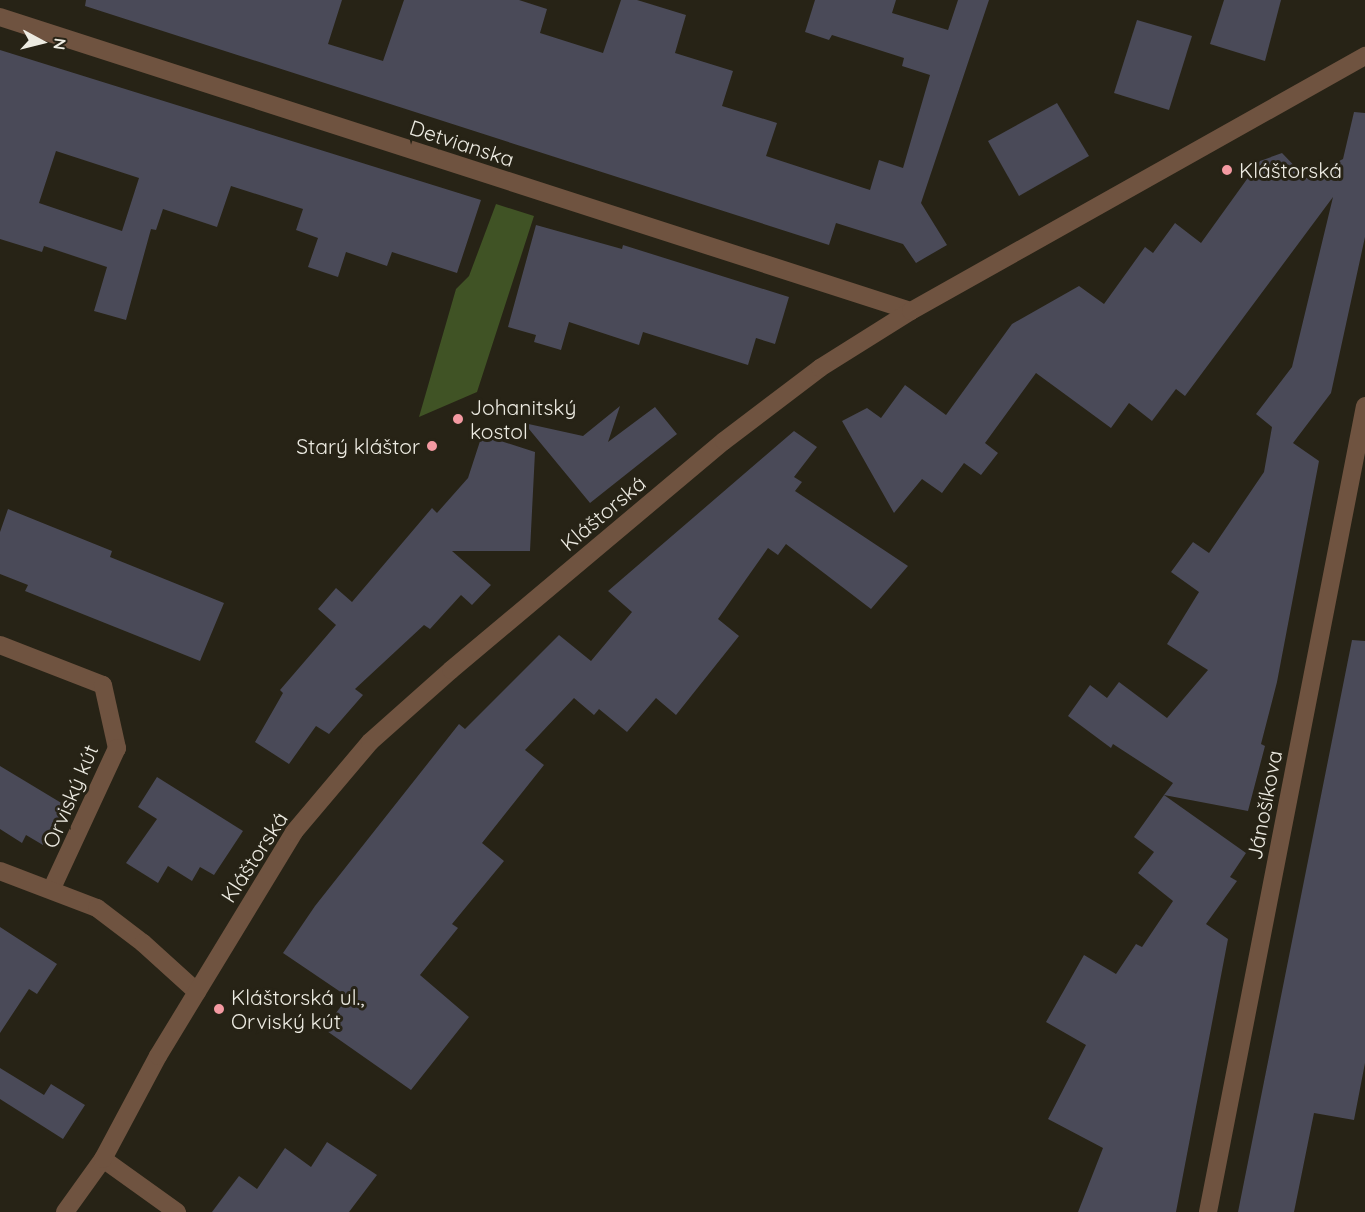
<!DOCTYPE html>
<html>
<head>
<meta charset="utf-8">
<style>
	body { margin:0 }
	#map { position:relative; width:1365px; height:1212px; overflow:hidden; background:#272316; font-family:Quicksand,sans-serif }
	div>[style] { position:absolute }
	.green>* { inset:0; background:#405325 }
	.building>* { inset:0; background:#4a4a58 }
	.minor>* { height:18px; margin:-9px; padding:0 9px; transform-origin:9px; border-radius:9px; background:#6f5340 }
	.dots>* { width:16px; height:16px; translate:-50% -50%; box-sizing:border-box; border:3px solid #272316; border-radius:50% }
	span { translate:-50% -50%; white-space:nowrap; text-align:center; line-height:1.15; -webkit-text-stroke:6px #272316; paint-order:stroke }
	.street-label { font-size:21px; color:#edebe2 }
	.poi-label { font-size:21px; color:#edebe2 }
	.left { translate:0 -50%; text-align:left }
	.right { translate:-100% -50%; text-align:right }
	.north { position:absolute; left:12px; top:12px; width:60px; height:60px; -webkit-text-stroke:4px #272316; paint-order:stroke; rotate:97deg; font-size:16px; font-weight:700; line-height:24px; text-align:center; color:#edebe2 }
	.north::after { content:''; display:block; margin:auto; width:21px; height:27px; background:#edebe2; clip-path:polygon(50% 0,100% 100%,50% 72%,0 100%) }
</style>
</head>
<body>
<div id="map">
	<div class="green">
		<i style="clip-path:polygon(496px 204px,534px 216px,477px 392px,419px 417px,456px 289px,469px 276px)"></i>
	</div>
	<div class="building">
		<i style="clip-path:polygon(86px 0,342px 0,328px 44px,383px 61px,404px 0,519px 0,547px 9px,540px 33px,603px 53px,621px 0,637px 0,686px 15px,675px 53px,733px 71px,722px 106px,777px 123px,766px 156px,870px 190px,879px 160px,903px 168px,930px 75px,902px 66px,904px 58px,832px 35px,829px 40px,805px 32px,815px 0,896px 0,892px 13px,948px 30px,958px 0,989px 0,921px 203px,947px 245px,916px 263px,903px 244px,836px 223px,829px 245px,85px 6px)"></i>
		<i style="clip-path:polygon(1224px 0,1281px 0,1265px 61px,1210px 44px)"></i>
		<i style="clip-path:polygon(1137px 20px,1192px 36px,1169px 110px,1114px 93px)"></i>
		<i style="clip-path:polygon(evenodd,0 50px,481px 200px,457px 273px,392px 252px,387px 266px,346px 252px,338px 277px,308px 267px,318px 238px,296px 230px,303px 209px,231px 186px,217px 227px,163px 209px,156px 230px,151px 229px,126px 320px,94px 311px,107px 267px,44px 246px,42px 252px,0 239px,0 50px,56px 151px,139px 178px,122px 231px,39px 203px,56px 151px)"></i>
		<i style="clip-path:polygon(1057px 103px,1089px 156px,1019px 196px,988px 141px)"></i>
		<i style="clip-path:polygon(1354px 112px,1365px 113px,1365px 237px,1331px 393px,1293px 443px,1319px 461px,1277px 682px,1261px 744px,1265px 746px,1248px 811px,1164px 795px,1173px 783px,1113px 744px,1111px 748px,1068px 716px,1090px 685px,1107px 698px,1119px 682px,1167px 718px,1208px 670px,1167px 644px,1199px 592px,1171px 572px,1193px 542px,1209px 553px,1264px 472px,1272px 427px,1256px 414px,1292px 367px,1333px 197px,1185px 396px,1176px 389px,1152px 421px,1129px 403px,1111px 428px,1036px 373px,985px 443px,998px 453px,981px 475px,964px 463px,942px 493px,922px 479px,894px 513px,842px 421px,867px 408px,881px 418px,905px 385px,946px 415px,1012px 324px,1079px 286px,1104px 304px,1145px 247px,1153px 253px,1175px 223px,1201px 243px,1260px 161px,1282px 153px,1306px 178px,1343px 159px)"></i>
		<i style="clip-path:polygon(536px 225px,622px 249px,623px 245px,789px 297px,775px 344px,756px 338px,748px 365px,643px 332px,639px 345px,569px 322px,561px 350px,534px 342px,536px 335px,508px 327px)"></i>
		<i style="clip-path:polygon(620px 406px,608px 442px,655px 407px,677px 434px,590px 503px,524px 423px,583px 436px)"></i>
		<i style="clip-path:polygon(794px 431px,817px 447px,794px 477px,802px 482px,795px 491px,908px 566px,871px 609px,786px 544px,778px 555px,768px 548px,718px 619px,739px 636px,676px 715px,656px 698px,627px 732px,599px 709px,594px 715px,574px 698px,525px 750px,544px 765px,482px 843px,504px 861px,452px 924px,458px 928px,420px 975px,469px 1017px,411px 1090px,324px 1029px,348px 997px,283px 953px,315px 906px,459px 724px,465px 729px,559px 635px,591px 661px,632px 612px,608px 591px)"></i>
		<i style="clip-path:polygon(482px 435px,535px 452px,530px 551px,452px 551px,491px 585px,472px 605px,461px 595px,430px 629px,424px 625px,355px 689px,363px 695px,329px 734px,316px 726px,289px 764px,255px 742px,283px 693px,280px 690px,336px 625px,318px 609px,336px 588px,352px 602px,432px 508px,437px 513px,468px 478px)"></i>
		<i style="clip-path:polygon(8px 509px,112px 551px,110px 557px,224px 603px,200px 661px,25px 591px,28px 585px,0 574px,0 532px)"></i>
		<i style="clip-path:polygon(1352px 640px,1365px 641px,1365px 1063px,1354px 1120px,1314px 1113px,1294px 1212px,1238px 1212px)"></i>
		<i style="clip-path:polygon(0 766px,68px 807px,43px 845px,26px 835px,22px 843px,0 829px)"></i>
		<i style="clip-path:polygon(157px 777px,243px 831px,214px 875px,200px 867px,192px 881px,168px 866px,158px 883px,126px 863px,157px 819px,138px 807px)"></i>
		<i style="clip-path:polygon(1164px 795px,1246px 853px,1230px 877px,1237px 881px,1206px 924px,1228px 939px,1176px 1212px,1078px 1212px,1103px 1148px,1048px 1119px,1086px 1045px,1046px 1022px,1084px 955px,1116px 974px,1136px 944px,1142px 947px,1173px 901px,1138px 873px,1154px 852px,1134px 837px)"></i>
		<i style="clip-path:polygon(0 927px,57px 964px,37px 994px,29px 989px,0 1033px)"></i>
		<i style="clip-path:polygon(0 1068px,44px 1095px,51px 1084px,85px 1105px,63px 1139px,0 1099px)"></i>
		<i style="clip-path:polygon(327px 1142px,377px 1175px,349px 1212px,212px 1212px,239px 1176px,257px 1189px,285px 1148px,311px 1167px)"></i>
	</div>
	<div class="minor">
		<i style="left:0;top:17px;width:957px;rotate:17.89deg"></i>
		<i style="left:0;top:645px;width:110px;rotate:21.2deg"></i>
		<i style="left:103px;top:685px;width:65px;rotate:77.5deg"></i>
		<i style="left:117px;top:748px;width:154px;rotate:114.9deg"></i>
		<i style="left:0;top:871px;width:104px;rotate:20.9deg"></i>
		<i style="left:97px;top:908px;width:58px;rotate:37.3deg"></i>
		<i style="left:143px;top:943px;width:73px;rotate:42.2deg"></i>
		<i style="left:103px;top:1159px;width:91px;rotate:35.6deg"></i>
		<i style="left:65px;top:1212px;width:65px;rotate:-54.4deg"></i>
		<i style="left:103px;top:1159px;width:117px;rotate:-61.9deg"></i>
		<i style="left:158px;top:1056px;width:262px;rotate:-58.7deg"></i>
		<i style="left:294px;top:832px;width:118px;rotate:-49.8deg"></i>
		<i style="left:370px;top:742px;width:108px;rotate:-41.6deg"></i>
		<i style="left:451px;top:670px;width:356px;rotate:-40deg"></i>
		<i style="left:724px;top:441px;width:121px;rotate:-37.2deg"></i>
		<i style="left:820px;top:368px;width:107px;rotate:-32.1deg"></i>
		<i style="left:911px;top:311px;width:521px;rotate:-29.32deg"></i>
		<i style="left:1208px;top:1212px;width:821px;rotate:-78.98deg"></i>
	</div>
	<div class="dots">
		<i style="left:1227px;top:170px;background:#f49aa2"></i>
		<i style="left:458px;top:419px;background:#f49aa2"></i>
		<i style="left:432px;top:446px;background:#f49aa2"></i>
		<i style="left:219px;top:1009px;background:#f49aa2"></i>
	</div>
	<div class="street-label">
		<span style="left:462px;top:143px;rotate:18deg">Detvianska</span>
		<span style="left:603px;top:513px;rotate:-40deg">Kláštorská</span>
		<span style="left:70px;top:796px;rotate:-67deg">Orviský kút</span>
		<span style="left:1264px;top:805px;rotate:-79deg">Jánošíkova</span>
		<span style="left:254px;top:857px;rotate:-57deg">Kláštorská</span>
	</div>
	<div class="poi-label">
		<span class="left" style="left:1239px;top:170px">Kláštorská</span>
		<span class="left" style="left:470px;top:419px">Johanitský<br>kostol</span>
		<span class="right" style="left:420px;top:446px">Starý kláštor</span>
		<span class="left" style="left:231px;top:1009px">Kláštorská ul.,<br>Orviský kút</span>
	</div>
	<div class="north">N</div>
</div>
</body>
</html>
